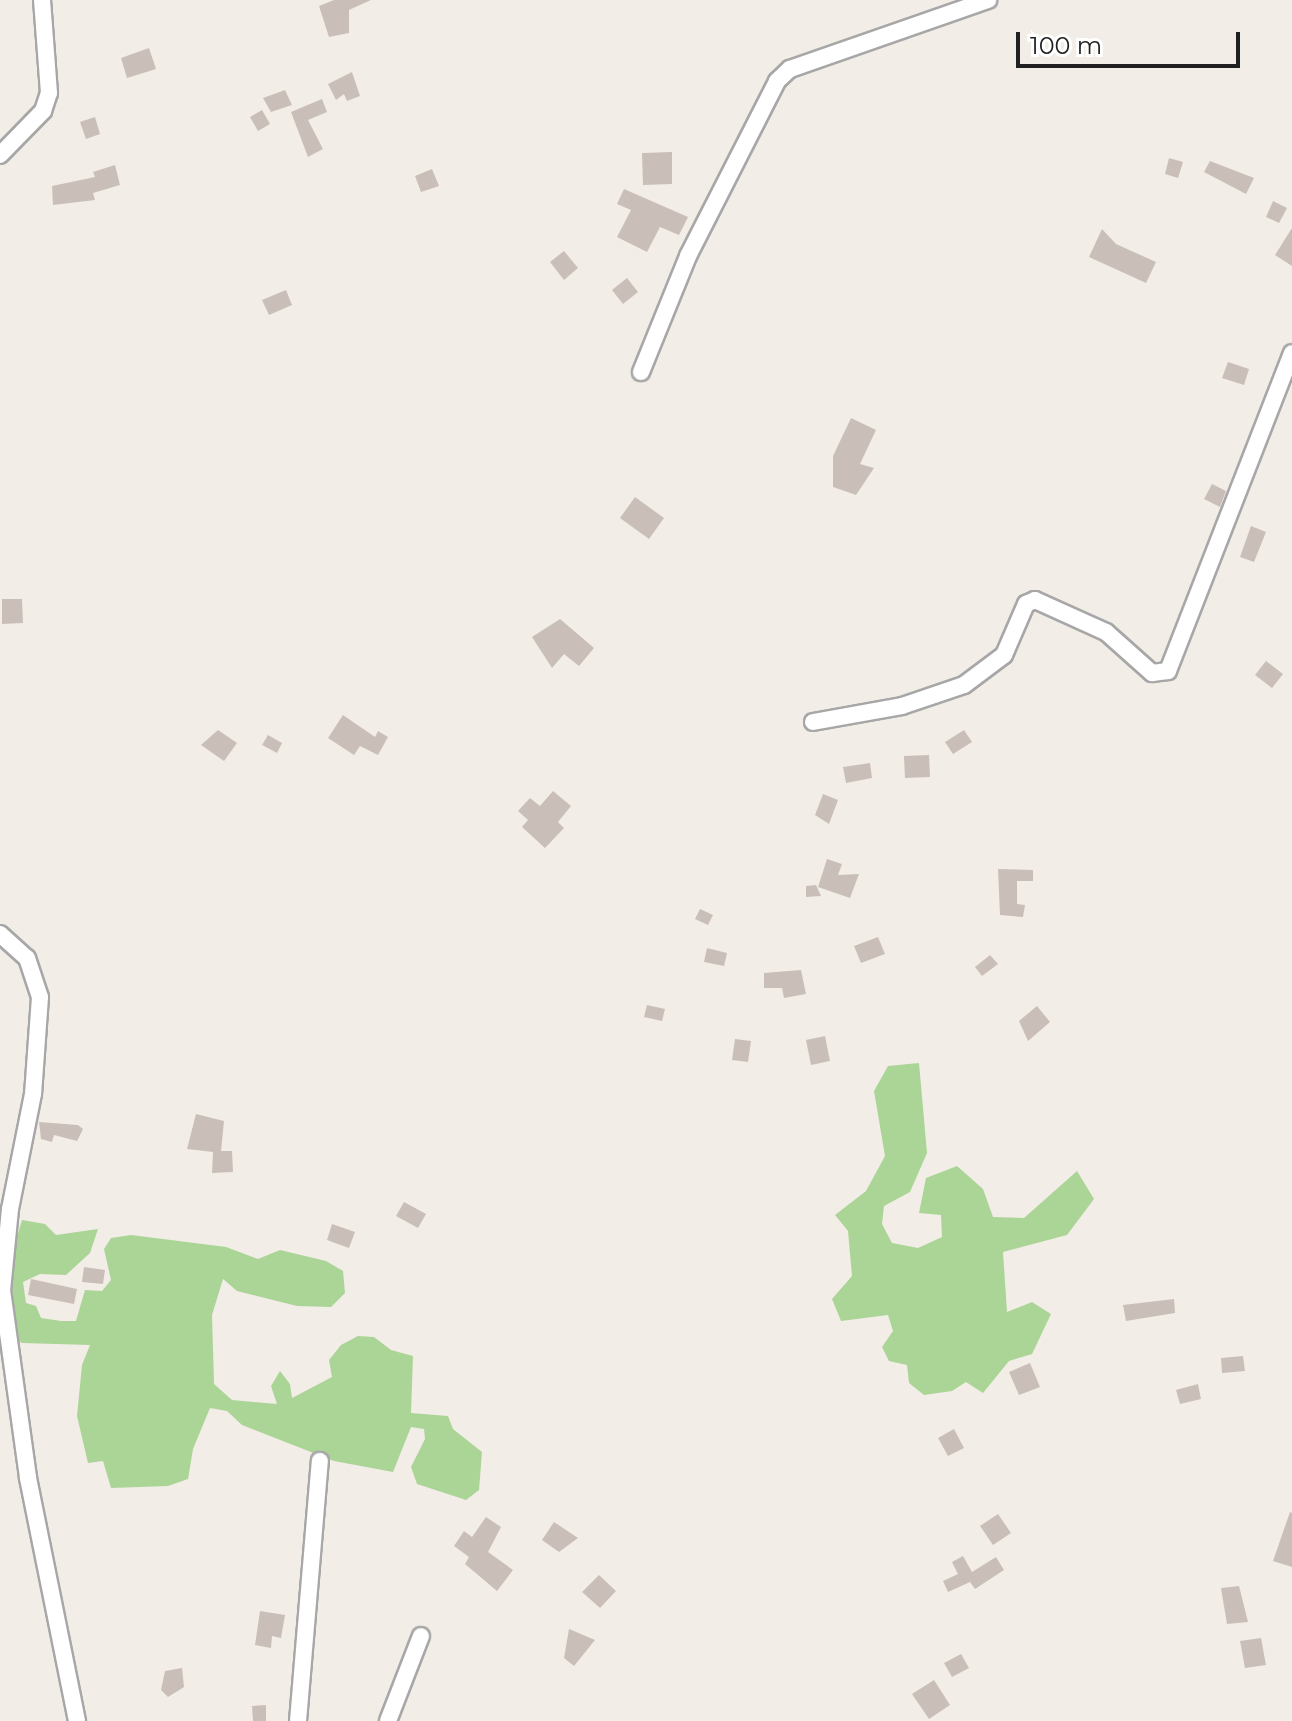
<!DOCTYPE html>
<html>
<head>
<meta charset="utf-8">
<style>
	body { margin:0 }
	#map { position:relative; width:1292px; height:1721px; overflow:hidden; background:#f2ede6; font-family:Montserrat,sans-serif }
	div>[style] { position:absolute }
	.forest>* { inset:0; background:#abd596 }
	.building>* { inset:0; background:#cabfb8 }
	.roads { filter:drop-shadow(2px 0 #a7a7a7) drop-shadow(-2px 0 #a7a7a7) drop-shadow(0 2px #a7a7a7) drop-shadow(0 -2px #a7a7a7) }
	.minor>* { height:16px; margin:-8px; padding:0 8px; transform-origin:8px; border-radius:8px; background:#fff }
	span { translate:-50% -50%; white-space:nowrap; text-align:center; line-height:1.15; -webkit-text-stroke:8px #fff; paint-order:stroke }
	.scale { position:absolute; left:1016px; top:32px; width:224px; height:36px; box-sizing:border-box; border:4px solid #202020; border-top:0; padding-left:10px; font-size:24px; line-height:28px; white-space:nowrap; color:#202020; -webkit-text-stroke:6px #fff; paint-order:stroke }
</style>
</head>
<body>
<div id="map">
	<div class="forest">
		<i style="clip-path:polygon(919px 1063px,927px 1153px,910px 1192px,884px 1206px,882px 1224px,892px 1243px,918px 1248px,942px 1237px,941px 1215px,919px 1213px,926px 1178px,957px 1166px,983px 1189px,993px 1217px,1024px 1218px,1077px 1171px,1094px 1199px,1067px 1235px,1003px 1252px,1007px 1312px,1032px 1302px,1051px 1314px,1032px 1354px,1009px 1361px,983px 1393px,966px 1382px,952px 1391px,924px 1395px,909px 1383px,907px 1365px,889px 1361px,882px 1347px,893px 1331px,888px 1315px,841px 1321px,832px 1299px,852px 1276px,848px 1231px,835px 1215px,866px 1191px,885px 1156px,874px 1091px,888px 1066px)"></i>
		<i style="clip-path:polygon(22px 1220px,45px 1224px,56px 1235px,98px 1229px,90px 1253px,66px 1275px,40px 1274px,23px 1282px,26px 1303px,36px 1306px,41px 1318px,61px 1321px,76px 1321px,85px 1290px,102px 1291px,111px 1280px,104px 1249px,111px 1238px,131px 1235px,226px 1247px,258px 1259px,280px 1250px,326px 1261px,343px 1271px,345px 1293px,331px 1307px,297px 1306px,237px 1291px,223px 1279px,212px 1315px,214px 1384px,232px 1400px,277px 1404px,271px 1386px,280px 1371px,290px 1384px,292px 1398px,332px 1377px,329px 1360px,341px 1345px,358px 1336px,374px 1337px,391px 1350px,413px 1356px,411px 1413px,448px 1416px,453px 1429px,482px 1452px,479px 1490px,466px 1500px,417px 1484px,411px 1467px,425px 1439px,424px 1429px,411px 1427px,393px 1472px,334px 1461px,242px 1425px,227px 1411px,210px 1408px,193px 1449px,188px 1479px,168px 1486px,111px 1488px,103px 1461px,88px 1463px,77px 1416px,82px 1365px,90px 1345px,22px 1343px,14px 1338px,11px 1257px)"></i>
	</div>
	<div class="building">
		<i style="clip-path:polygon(334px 0,371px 0,349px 10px,349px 33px,329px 37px,319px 6px)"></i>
		<i style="clip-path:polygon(149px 48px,156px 69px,127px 78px,121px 58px)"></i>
		<i style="clip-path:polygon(352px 72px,360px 96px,347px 101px,344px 94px,336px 100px,328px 84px)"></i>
		<i style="clip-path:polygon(285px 90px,292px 105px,271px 112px,263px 98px)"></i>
		<i style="clip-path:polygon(322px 99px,327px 112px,308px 120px,323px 149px,308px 157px,291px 112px)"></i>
		<i style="clip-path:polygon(262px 110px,270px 124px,258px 131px,250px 117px)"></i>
		<i style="clip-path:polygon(95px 117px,100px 134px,86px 139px,80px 122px)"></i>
		<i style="clip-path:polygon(672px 152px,672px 184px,643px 185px,642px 153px)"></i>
		<i style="clip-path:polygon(1169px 158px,1183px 162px,1178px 178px,1165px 174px)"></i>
		<i style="clip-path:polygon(1210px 161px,1254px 178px,1246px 194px,1204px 172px)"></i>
		<i style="clip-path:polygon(115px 165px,120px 185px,93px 193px,95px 200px,53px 205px,52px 186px,95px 177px,93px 172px)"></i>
		<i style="clip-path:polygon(432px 169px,439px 186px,421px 192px,415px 176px)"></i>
		<i style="clip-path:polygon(624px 189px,688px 217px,679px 235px,660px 227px,647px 252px,617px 237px,631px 210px,617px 204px)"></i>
		<i style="clip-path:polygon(1273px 201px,1287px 208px,1279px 223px,1266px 217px)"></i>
		<i style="clip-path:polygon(1292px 228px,1292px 266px,1275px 255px)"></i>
		<i style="clip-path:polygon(1102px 229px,1116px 244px,1156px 262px,1146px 283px,1089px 257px)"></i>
		<i style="clip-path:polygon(564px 251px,578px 268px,564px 280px,550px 262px)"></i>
		<i style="clip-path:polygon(627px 278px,638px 292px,623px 304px,612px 290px)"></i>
		<i style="clip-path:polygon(286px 290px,292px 305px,269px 315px,262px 300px)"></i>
		<i style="clip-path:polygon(1228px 362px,1249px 369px,1244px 385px,1222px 378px)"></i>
		<i style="clip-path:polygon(851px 418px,876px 430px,860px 464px,874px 468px,856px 495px,833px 487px,833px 456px)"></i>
		<i style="clip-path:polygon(1212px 484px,1226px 491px,1220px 507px,1204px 499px)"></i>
		<i style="clip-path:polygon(635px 497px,664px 518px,649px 539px,620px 518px)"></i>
		<i style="clip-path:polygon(1251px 526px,1266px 532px,1254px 562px,1240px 557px)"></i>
		<i style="clip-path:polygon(2px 599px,22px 599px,23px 623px,2px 624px)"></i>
		<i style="clip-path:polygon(560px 619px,594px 648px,579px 666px,564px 654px,552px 668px,532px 637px)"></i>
		<i style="clip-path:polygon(1266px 661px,1283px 674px,1272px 688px,1255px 675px)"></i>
		<i style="clip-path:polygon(343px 715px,375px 737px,378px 731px,388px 737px,378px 755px,360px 746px,354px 755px,328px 738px)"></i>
		<i style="clip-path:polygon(218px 730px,237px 743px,224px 761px,201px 745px)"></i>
		<i style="clip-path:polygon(964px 730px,972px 742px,953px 754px,945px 742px)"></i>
		<i style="clip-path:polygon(268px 735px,282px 743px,277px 753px,262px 745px)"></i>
		<i style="clip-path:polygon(929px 755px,930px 777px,905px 778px,904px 756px)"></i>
		<i style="clip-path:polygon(870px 763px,872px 778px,846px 783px,843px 767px)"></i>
		<i style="clip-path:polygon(553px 791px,571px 806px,558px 822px,564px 828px,545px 848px,522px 827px,528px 820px,518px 811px,530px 798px,540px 806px)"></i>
		<i style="clip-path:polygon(823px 794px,838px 800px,829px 824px,815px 815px)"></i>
		<i style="clip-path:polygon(827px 859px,842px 864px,838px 875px,859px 874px,850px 898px,818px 887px)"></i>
		<i style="clip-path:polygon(998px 869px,1033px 870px,1033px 881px,1017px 881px,1017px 904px,1025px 905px,1023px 917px,1000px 915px)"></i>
		<i style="clip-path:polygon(816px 885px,821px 896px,806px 897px,806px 886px)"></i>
		<i style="clip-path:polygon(700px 909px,713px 915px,708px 925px,695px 919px)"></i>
		<i style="clip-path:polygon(878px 937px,885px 954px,861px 963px,854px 946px)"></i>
		<i style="clip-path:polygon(707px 948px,727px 953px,724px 966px,704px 962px)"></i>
		<i style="clip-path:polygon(990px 955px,998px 964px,982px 976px,975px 967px)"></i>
		<i style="clip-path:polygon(801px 970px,806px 994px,784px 998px,782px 988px,764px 988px,764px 973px)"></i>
		<i style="clip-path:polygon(647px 1005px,665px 1009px,662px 1021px,644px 1017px)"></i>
		<i style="clip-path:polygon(1037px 1006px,1050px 1022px,1028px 1041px,1019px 1021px)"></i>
		<i style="clip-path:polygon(825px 1036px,830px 1061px,811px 1065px,806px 1040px)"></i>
		<i style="clip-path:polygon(735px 1039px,751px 1041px,748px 1062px,732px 1060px)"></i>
		<i style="clip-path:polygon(196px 1114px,224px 1121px,221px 1151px,232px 1151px,233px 1172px,212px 1173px,213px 1152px,187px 1149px)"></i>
		<i style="clip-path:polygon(39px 1122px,78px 1125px,83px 1129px,77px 1141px,54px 1135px,52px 1142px,41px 1139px)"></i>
		<i style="clip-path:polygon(404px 1202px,426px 1214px,418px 1228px,396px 1216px)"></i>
		<i style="clip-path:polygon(332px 1224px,355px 1232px,349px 1248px,327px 1240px)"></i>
		<i style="clip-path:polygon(84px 1267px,105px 1270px,103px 1284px,82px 1282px)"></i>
		<i style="clip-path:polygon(31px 1279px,77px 1289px,74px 1304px,28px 1295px)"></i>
		<i style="clip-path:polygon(1174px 1299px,1175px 1313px,1126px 1321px,1123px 1305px)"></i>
		<i style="clip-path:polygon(1243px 1356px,1245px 1371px,1222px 1373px,1221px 1358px)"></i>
		<i style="clip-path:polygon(1030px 1363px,1040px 1387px,1019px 1395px,1009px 1372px)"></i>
		<i style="clip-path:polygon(1198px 1384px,1201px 1399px,1180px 1404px,1176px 1390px)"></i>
		<i style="clip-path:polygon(954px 1429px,964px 1448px,948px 1456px,938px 1438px)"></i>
		<i style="clip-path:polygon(1290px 1512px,1292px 1513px,1292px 1567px,1273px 1561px)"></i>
		<i style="clip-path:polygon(998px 1514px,1011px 1533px,993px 1545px,980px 1526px)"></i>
		<i style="clip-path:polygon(486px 1517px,501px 1527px,488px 1552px,513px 1570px,497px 1591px,465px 1564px,469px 1557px,454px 1546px,464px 1531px,472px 1537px)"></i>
		<i style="clip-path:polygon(554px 1522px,578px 1538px,559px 1552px,542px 1540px)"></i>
		<i style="clip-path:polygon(963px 1556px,972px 1572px,996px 1557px,1004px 1570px,975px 1589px,970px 1582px,948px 1592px,943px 1581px,958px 1574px,952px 1562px)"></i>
		<i style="clip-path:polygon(599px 1575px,616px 1591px,600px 1608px,582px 1592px)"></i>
		<i style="clip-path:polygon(1239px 1586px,1248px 1622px,1227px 1624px,1221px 1588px)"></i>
		<i style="clip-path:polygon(260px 1611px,285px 1615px,281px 1638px,272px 1636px,271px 1648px,255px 1645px)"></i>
		<i style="clip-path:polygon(569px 1629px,595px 1640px,574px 1666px,564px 1658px)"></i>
		<i style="clip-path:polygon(1261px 1638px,1266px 1665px,1245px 1668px,1240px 1641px)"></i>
		<i style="clip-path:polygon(961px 1654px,969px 1668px,952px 1677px,944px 1663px)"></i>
		<i style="clip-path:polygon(182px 1668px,184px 1687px,168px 1697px,161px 1690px,165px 1671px)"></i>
		<i style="clip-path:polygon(934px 1680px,950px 1705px,929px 1719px,912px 1694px)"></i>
		<i style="clip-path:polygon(266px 1705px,266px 1721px,253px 1721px,252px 1706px)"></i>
	</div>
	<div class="roads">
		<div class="minor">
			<i style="left:0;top:155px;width:62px;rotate:-45.7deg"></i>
			<i style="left:43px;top:111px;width:19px;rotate:-72deg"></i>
			<i style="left:49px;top:93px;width:93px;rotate:-94.3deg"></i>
			<i style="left:641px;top:372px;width:125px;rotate:-67.9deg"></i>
			<i style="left:688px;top:256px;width:196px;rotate:-63deg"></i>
			<i style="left:777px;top:81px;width:18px;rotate:-43deg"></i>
			<i style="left:790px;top:69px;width:210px;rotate:-19.2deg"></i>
			<i style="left:813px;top:722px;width:90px;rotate:-10.2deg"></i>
			<i style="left:902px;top:706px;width:65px;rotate:-18.7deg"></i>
			<i style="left:964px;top:685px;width:50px;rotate:-36.9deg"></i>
			<i style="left:1004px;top:655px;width:56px;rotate:-66.7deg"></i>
			<i style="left:1026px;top:604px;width:10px;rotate:-24deg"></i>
			<i style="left:1035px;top:600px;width:78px;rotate:24.3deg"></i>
			<i style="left:1106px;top:632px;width:62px;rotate:41.7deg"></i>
			<i style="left:1152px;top:673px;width:16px;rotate:-7deg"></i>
			<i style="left:1168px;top:671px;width:341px;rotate:-68.7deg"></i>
			<i style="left:0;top:934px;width:36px;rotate:42deg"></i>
			<i style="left:27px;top:958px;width:41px;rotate:71.6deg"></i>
			<i style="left:40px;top:997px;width:97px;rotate:94.1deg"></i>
			<i style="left:33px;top:1094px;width:117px;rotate:101.3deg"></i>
			<i style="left:10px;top:1209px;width:81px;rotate:95.6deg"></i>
			<i style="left:2px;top:1290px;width:190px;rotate:82.1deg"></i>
			<i style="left:28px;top:1478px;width:248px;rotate:78.6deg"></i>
			<i style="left:298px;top:1721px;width:261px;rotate:-85.2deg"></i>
			<i style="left:388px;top:1721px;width:91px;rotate:-68.8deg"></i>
		</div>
	</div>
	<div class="scale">100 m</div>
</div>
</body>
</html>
